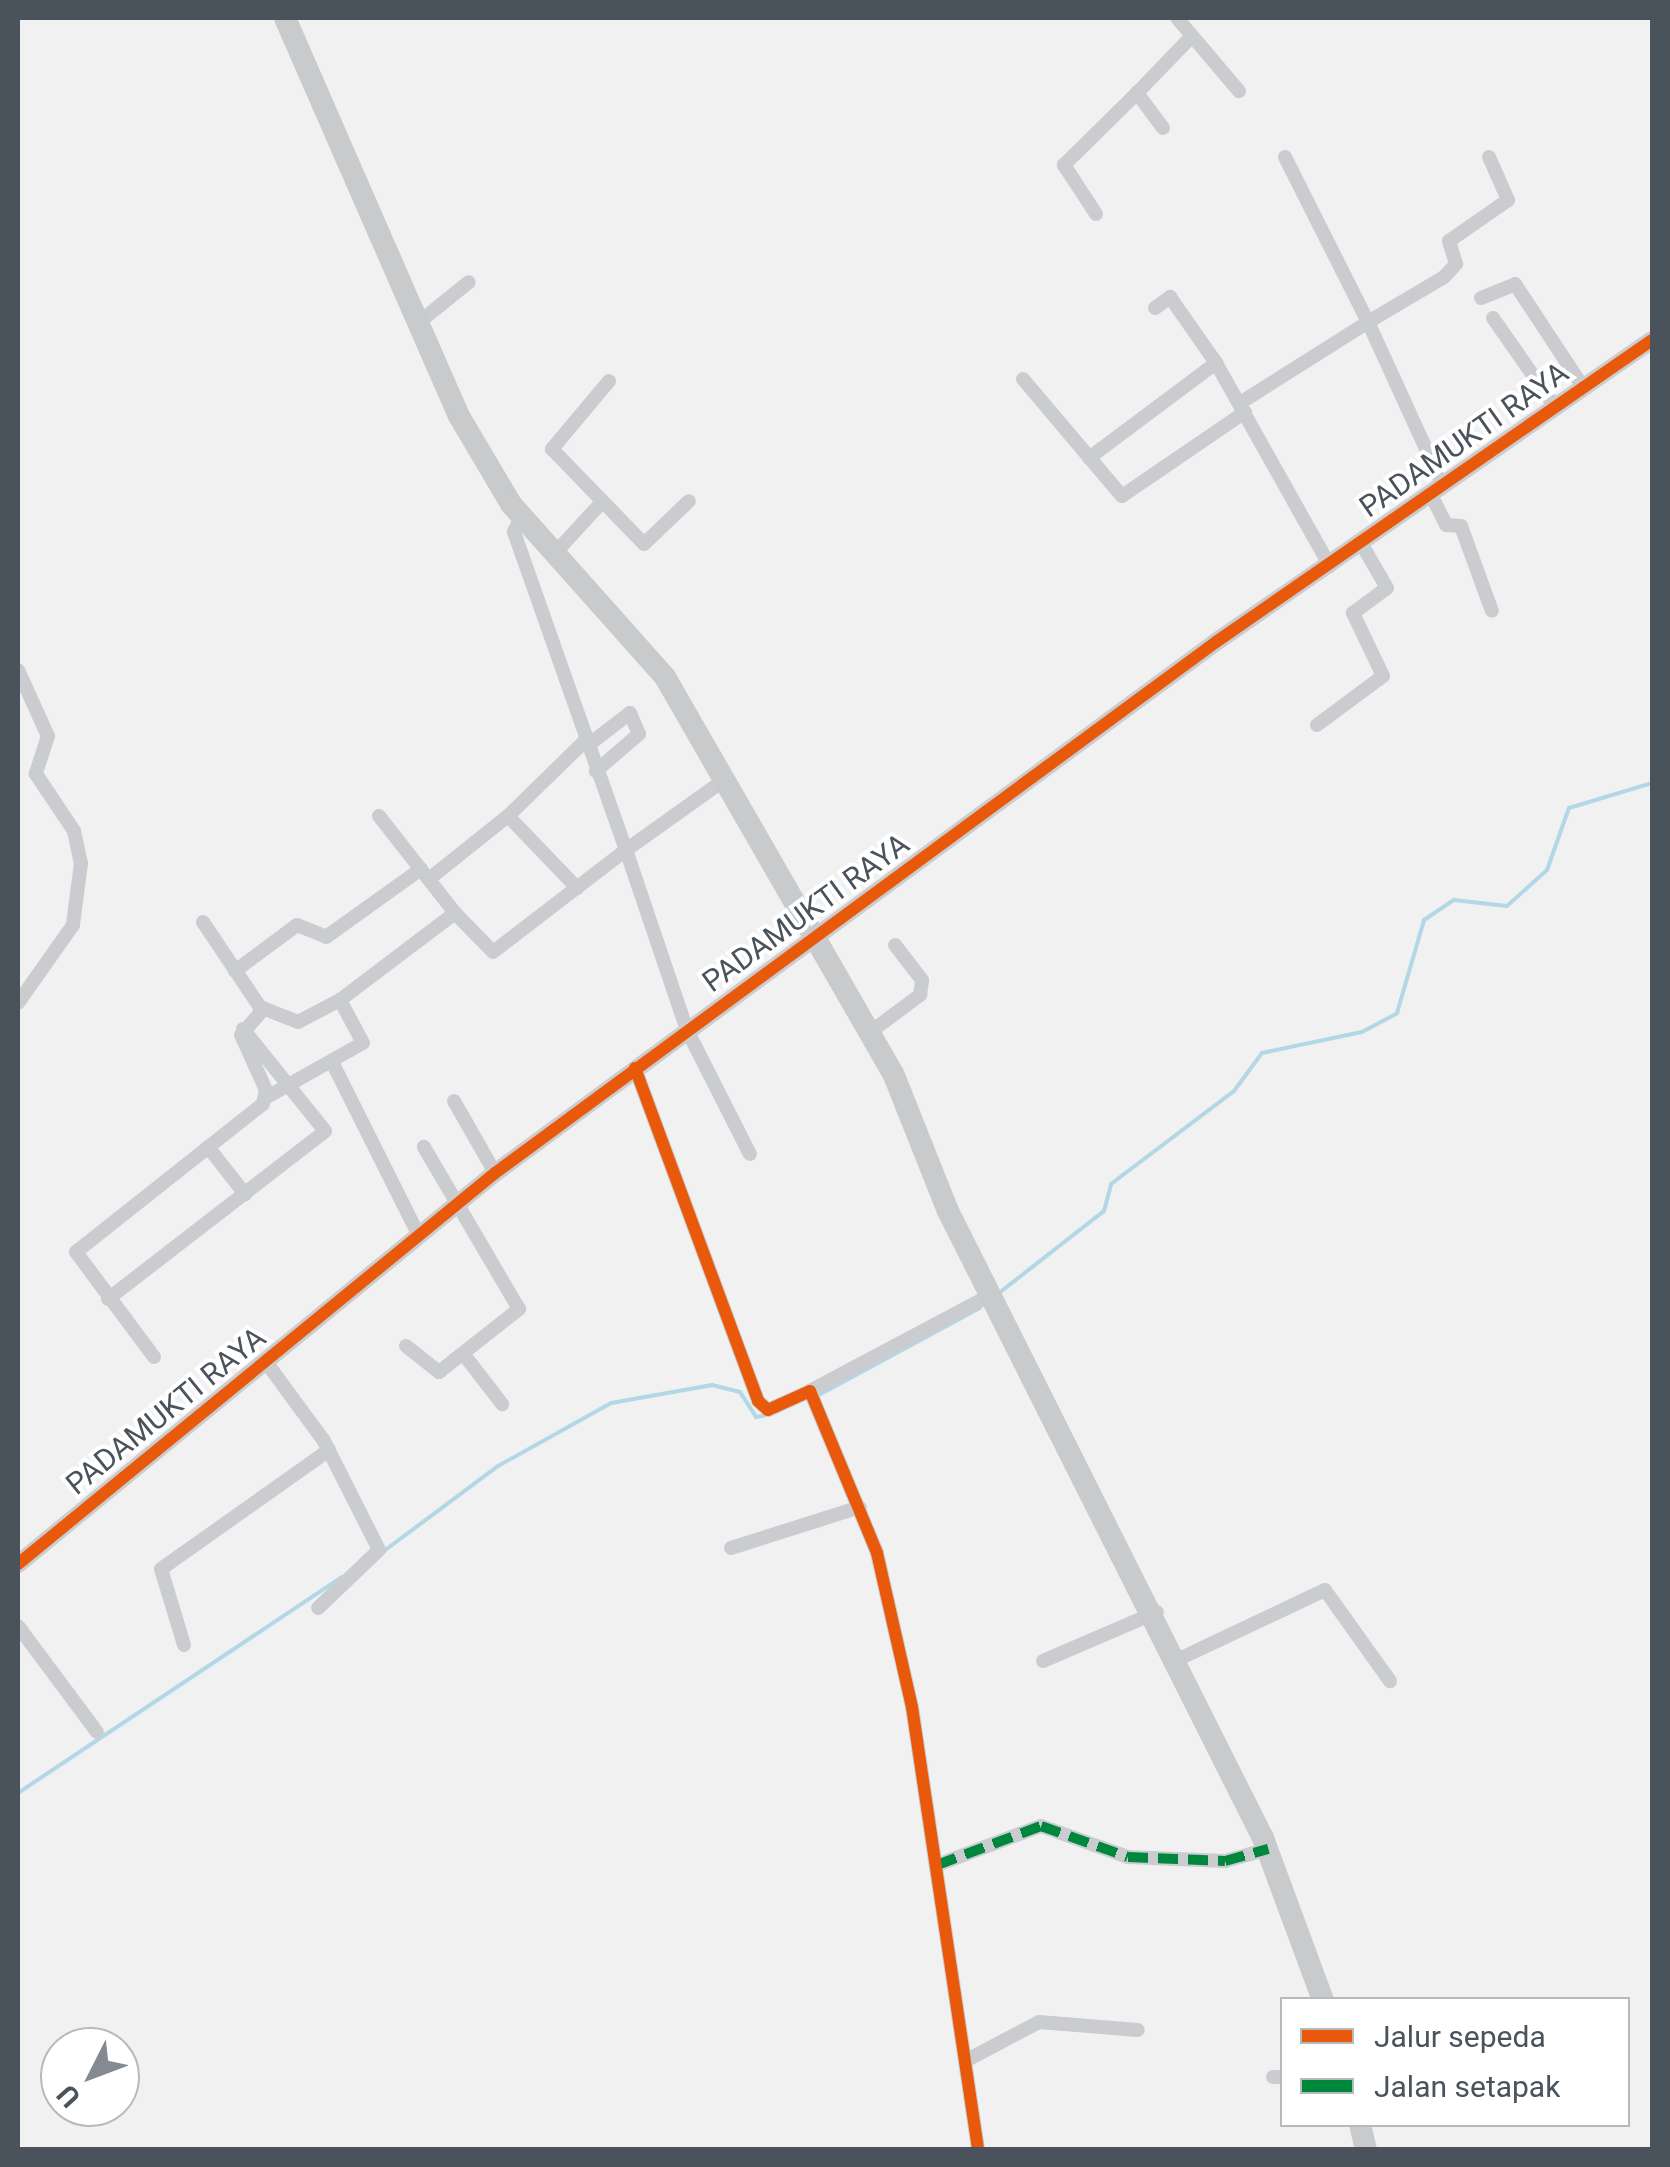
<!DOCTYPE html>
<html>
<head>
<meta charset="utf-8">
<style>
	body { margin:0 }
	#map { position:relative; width:1670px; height:2167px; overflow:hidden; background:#f1f1f1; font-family:Roboto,sans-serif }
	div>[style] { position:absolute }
	.stream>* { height:4px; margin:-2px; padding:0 2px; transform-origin:2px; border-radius:2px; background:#b2d7e6 }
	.minor>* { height:14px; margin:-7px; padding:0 7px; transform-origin:7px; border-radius:7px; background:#cbcccf }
	.tertiary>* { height:18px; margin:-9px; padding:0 9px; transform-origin:9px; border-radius:9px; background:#cbcccf }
	.primary>* { height:22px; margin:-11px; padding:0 11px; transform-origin:11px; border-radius:11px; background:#c8cacc }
	.quiet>* { height:10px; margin-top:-5px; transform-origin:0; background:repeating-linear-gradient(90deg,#00873e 0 20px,transparent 0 30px) }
	.cycleway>* { height:12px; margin:-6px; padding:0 6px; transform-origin:6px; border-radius:6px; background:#e8590c }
	span { translate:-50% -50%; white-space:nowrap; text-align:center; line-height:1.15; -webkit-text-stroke:8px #fff; paint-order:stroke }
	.street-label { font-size:30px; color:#4a525b }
	.frame { position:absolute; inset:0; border:20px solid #4a525b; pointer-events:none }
	.legend { position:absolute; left:1280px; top:1997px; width:350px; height:130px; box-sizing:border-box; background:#fff; border:2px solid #b7babd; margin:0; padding:12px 18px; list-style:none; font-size:30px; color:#4a525b }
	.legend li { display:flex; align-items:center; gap:20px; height:50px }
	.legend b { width:50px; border:2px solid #b7babd }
	.north { position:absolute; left:40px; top:2027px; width:100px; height:100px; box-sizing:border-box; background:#fff; border:2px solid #b7babd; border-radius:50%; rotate:228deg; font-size:28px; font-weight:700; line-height:40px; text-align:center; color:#4a525b }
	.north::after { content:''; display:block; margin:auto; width:35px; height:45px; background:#848a90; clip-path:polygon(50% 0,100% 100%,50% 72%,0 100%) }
</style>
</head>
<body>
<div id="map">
	<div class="stream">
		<i style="left:999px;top:1293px;width:133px;rotate:-38deg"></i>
		<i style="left:1104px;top:1211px;width:28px;rotate:-75deg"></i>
		<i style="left:1111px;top:1184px;width:154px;rotate:-37.1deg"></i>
		<i style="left:1234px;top:1091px;width:47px;rotate:-53.6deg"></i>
		<i style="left:1262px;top:1053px;width:102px;rotate:-11.9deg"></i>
		<i style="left:1362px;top:1032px;width:40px;rotate:-28deg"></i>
		<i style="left:1397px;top:1013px;width:97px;rotate:-73.8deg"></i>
		<i style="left:1424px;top:920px;width:36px;rotate:-34deg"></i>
		<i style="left:1454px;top:900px;width:53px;rotate:6.5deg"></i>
		<i style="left:1507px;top:906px;width:54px;rotate:-42deg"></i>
		<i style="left:1547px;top:870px;width:66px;rotate:-70.5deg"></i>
		<i style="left:1569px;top:808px;width:87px;rotate:-16.8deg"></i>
		<i style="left:817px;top:1396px;width:185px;rotate:-28.4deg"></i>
		<i style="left:384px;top:1551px;width:142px;rotate:-36.7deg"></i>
		<i style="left:498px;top:1466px;width:129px;rotate:-29.1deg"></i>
		<i style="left:611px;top:1403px;width:103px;rotate:-10.1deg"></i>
		<i style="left:712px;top:1385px;width:29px;rotate:14deg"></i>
		<i style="left:740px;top:1392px;width:30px;rotate:57deg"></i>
		<i style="left:756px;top:1417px;width:10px;rotate:-11deg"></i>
		<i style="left:18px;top:1793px;width:389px;rotate:-33.7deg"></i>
	</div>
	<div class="minor">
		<i style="left:1177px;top:18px;width:96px;rotate:49.7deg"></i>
		<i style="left:1163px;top:128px;width:44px;rotate:-126.6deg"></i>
		<i style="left:1137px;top:93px;width:78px;rotate:-46deg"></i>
		<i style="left:1285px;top:157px;width:185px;rotate:63.3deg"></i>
		<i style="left:1368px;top:322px;width:88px;rotate:-30.6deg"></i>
		<i style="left:1444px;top:277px;width:18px;rotate:-47deg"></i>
		<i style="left:1456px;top:264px;width:24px;rotate:-107deg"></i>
		<i style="left:1449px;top:241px;width:72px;rotate:-34.8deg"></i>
		<i style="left:1508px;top:200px;width:47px;rotate:-113.8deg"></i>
		<i style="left:1096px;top:214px;width:59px;rotate:-123.1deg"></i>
		<i style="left:1064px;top:165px;width:103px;rotate:-44.6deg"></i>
		<i style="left:1481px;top:298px;width:37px;rotate:-22deg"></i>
		<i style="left:1515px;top:284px;width:123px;rotate:56.6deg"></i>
		<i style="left:1155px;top:308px;width:19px;rotate:-36deg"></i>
		<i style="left:1170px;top:297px;width:80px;rotate:55.1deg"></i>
		<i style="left:1216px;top:363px;width:233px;rotate:60.7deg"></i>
		<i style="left:1493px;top:318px;width:108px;rotate:55.1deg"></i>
		<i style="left:418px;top:323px;width:65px;rotate:-38.8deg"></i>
		<i style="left:1023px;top:379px;width:153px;rotate:49.8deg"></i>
		<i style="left:1122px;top:496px;width:149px;rotate:-34.3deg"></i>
		<i style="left:609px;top:381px;width:89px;rotate:130deg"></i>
		<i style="left:552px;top:449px;width:132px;rotate:45.9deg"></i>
		<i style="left:644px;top:544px;width:62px;rotate:-43.7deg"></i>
		<i style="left:1240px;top:403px;width:151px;rotate:-32.3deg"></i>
		<i style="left:1368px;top:322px;width:178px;rotate:65.4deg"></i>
		<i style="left:1089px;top:458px;width:159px;rotate:-36.8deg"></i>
		<i style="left:1430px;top:493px;width:36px;rotate:63deg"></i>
		<i style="left:1446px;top:525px;width:15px;rotate:4deg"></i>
		<i style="left:1461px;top:526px;width:90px;rotate:70deg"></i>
		<i style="left:522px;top:516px;width:18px;rotate:117deg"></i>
		<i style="left:514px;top:532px;width:337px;rotate:70.6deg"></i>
		<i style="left:626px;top:850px;width:124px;rotate:-35.5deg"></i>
		<i style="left:556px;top:552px;width:68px;rotate:-47.4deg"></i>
		<i style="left:18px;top:670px;width:72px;rotate:65.6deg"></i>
		<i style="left:48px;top:736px;width:40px;rotate:108deg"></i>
		<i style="left:36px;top:774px;width:69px;rotate:56.3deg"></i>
		<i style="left:74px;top:831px;width:33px;rotate:78deg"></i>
		<i style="left:81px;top:863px;width:63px;rotate:97.4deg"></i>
		<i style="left:73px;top:925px;width:95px;rotate:125.2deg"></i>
		<i style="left:1317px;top:725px;width:82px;rotate:-36.6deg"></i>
		<i style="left:1383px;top:676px;width:70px;rotate:-115.5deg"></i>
		<i style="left:1353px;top:613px;width:42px;rotate:-36.3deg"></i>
		<i style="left:1387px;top:588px;width:52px;rotate:-120deg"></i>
		<i style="left:587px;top:746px;width:54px;rotate:-37.5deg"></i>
		<i style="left:630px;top:713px;width:23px;rotate:67deg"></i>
		<i style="left:639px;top:734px;width:57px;rotate:139.3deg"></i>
		<i style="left:379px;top:816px;width:123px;rotate:51.9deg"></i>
		<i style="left:508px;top:816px;width:109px;rotate:-44.3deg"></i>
		<i style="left:429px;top:879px;width:101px;rotate:-38.6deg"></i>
		<i style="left:508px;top:816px;width:100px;rotate:46.2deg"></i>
		<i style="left:203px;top:922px;width:102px;rotate:56.2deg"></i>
		<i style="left:260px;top:1007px;width:41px;rotate:21.5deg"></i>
		<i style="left:298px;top:1022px;width:47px;rotate:-27.6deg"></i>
		<i style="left:235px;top:971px;width:77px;rotate:-36.6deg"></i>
		<i style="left:297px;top:925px;width:31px;rotate:22deg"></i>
		<i style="left:326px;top:937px;width:117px;rotate:-35.6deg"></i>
		<i style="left:869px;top:1033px;width:64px;rotate:-36.7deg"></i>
		<i style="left:920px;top:995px;width:15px;rotate:-82deg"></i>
		<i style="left:922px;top:980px;width:44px;rotate:-127.6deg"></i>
		<i style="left:332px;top:1062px;width:195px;rotate:63.4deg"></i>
		<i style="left:635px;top:1068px;width:355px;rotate:69.7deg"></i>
		<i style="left:758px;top:1401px;width:13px;rotate:42deg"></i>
		<i style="left:768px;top:1410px;width:46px;rotate:-24.3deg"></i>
		<i style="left:810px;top:1391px;width:175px;rotate:67.5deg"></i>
		<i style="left:877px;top:1553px;width:158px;rotate:77.2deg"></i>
		<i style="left:912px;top:1707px;width:448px;rotate:81.5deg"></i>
		<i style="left:267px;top:1097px;width:110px;rotate:-29.4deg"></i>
		<i style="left:363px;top:1043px;width:49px;rotate:-118.1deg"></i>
		<i style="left:340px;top:1000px;width:144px;rotate:-37.1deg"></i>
		<i style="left:455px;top:913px;width:54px;rotate:45.7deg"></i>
		<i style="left:493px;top:952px;width:168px;rotate:-37.5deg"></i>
		<i style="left:626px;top:850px;width:190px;rotate:71.3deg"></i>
		<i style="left:687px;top:1030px;width:139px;rotate:63.1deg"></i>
		<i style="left:454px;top:1101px;width:83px;rotate:60.3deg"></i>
		<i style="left:208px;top:1147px;width:60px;rotate:51.8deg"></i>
		<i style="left:108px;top:1299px;width:274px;rotate:-37.7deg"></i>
		<i style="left:325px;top:1131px;width:131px;rotate:-128.8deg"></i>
		<i style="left:406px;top:1346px;width:42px;rotate:38.2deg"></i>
		<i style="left:439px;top:1372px;width:102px;rotate:-38.2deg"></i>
		<i style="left:519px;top:1309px;width:188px;rotate:-120.4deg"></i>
		<i style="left:465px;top:1356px;width:61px;rotate:52.4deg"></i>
		<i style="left:154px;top:1357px;width:131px;rotate:-126.6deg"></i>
		<i style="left:76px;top:1252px;width:238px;rotate:-38.4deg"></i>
		<i style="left:263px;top:1104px;width:14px;rotate:-78deg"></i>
		<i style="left:266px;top:1090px;width:60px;rotate:-114.4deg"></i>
		<i style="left:241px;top:1035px;width:35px;rotate:-49deg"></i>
		<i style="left:266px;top:1362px;width:98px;rotate:53.7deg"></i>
		<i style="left:324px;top:1441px;width:122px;rotate:63.2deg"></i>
		<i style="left:379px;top:1550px;width:84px;rotate:136.4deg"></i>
		<i style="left:810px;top:1391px;width:203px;rotate:-28deg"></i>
		<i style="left:731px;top:1548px;width:135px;rotate:-17.6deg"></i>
		<i style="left:18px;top:1626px;width:132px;rotate:53.3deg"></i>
		<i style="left:184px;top:1645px;width:79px;rotate:-106.8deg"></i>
		<i style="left:161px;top:1569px;width:206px;rotate:-35.3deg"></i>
		<i style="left:1179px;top:1659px;width:161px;rotate:-25.3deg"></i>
		<i style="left:1325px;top:1590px;width:112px;rotate:54.5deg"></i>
		<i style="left:1043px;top:1661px;width:124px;rotate:-23.3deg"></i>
		<i style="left:937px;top:1865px;width:111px;rotate:-20.6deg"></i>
		<i style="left:1041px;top:1826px;width:92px;rotate:19.6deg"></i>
		<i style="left:1128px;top:1857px;width:97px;rotate:2.4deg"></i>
		<i style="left:1225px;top:1861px;width:45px;rotate:-15.6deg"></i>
		<i style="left:967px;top:2060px;width:81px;rotate:-27.8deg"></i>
		<i style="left:1039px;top:2022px;width:99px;rotate:4.6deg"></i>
		<i style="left:1273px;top:2077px;width:9px"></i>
	</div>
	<div class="tertiary">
		<i style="left:18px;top:1564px;width:617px;rotate:-39.34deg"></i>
		<i style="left:495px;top:1173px;width:895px;rotate:-36.37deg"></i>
		<i style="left:1216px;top:642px;width:530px;rotate:-34.71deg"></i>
	</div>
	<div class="primary">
		<i style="left:285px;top:18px;width:434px;rotate:66.4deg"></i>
		<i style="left:459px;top:416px;width:102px;rotate:59.4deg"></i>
		<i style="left:511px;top:504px;width:232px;rotate:48.3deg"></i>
		<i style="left:665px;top:677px;width:457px;rotate:60.1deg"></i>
		<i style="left:893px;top:1073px;width:149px;rotate:68.3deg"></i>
		<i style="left:948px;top:1211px;width:702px;rotate:63.33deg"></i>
		<i style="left:1263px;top:1838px;width:173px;rotate:69.7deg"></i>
		<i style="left:1360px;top:2124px;width:27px;rotate:77deg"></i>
	</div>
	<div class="quiet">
		<i style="left:937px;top:1865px;width:111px;rotate:-20.6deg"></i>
		<i style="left:1041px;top:1826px;width:92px;rotate:19.6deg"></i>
		<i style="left:1128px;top:1857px;width:97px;rotate:2.4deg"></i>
		<i style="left:1225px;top:1861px;width:45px;rotate:-15.6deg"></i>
	</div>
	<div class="cycleway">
		<i style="left:635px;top:1068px;width:355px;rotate:69.7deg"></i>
		<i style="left:758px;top:1401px;width:13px;rotate:42deg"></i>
		<i style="left:768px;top:1410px;width:46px;rotate:-24.3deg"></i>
		<i style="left:810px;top:1391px;width:175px;rotate:67.5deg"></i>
		<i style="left:877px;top:1553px;width:158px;rotate:77.2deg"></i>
		<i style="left:912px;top:1707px;width:448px;rotate:81.5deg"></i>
		<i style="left:18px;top:1564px;width:617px;rotate:-39.34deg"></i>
		<i style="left:495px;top:1173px;width:895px;rotate:-36.37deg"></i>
		<i style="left:1216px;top:642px;width:530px;rotate:-34.71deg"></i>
	</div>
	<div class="street-label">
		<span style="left:1464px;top:440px;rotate:-35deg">PADAMUKTI RAYA</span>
		<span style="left:806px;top:913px;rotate:-36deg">PADAMUKTI RAYA</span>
		<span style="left:166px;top:1411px;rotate:-39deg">PADAMUKTI RAYA</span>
	</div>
	<div class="frame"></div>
	<ul class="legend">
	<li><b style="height:12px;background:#e8590c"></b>Jalur sepeda</li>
	<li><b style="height:12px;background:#00873e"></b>Jalan setapak</li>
	</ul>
	<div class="north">U</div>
</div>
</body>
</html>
